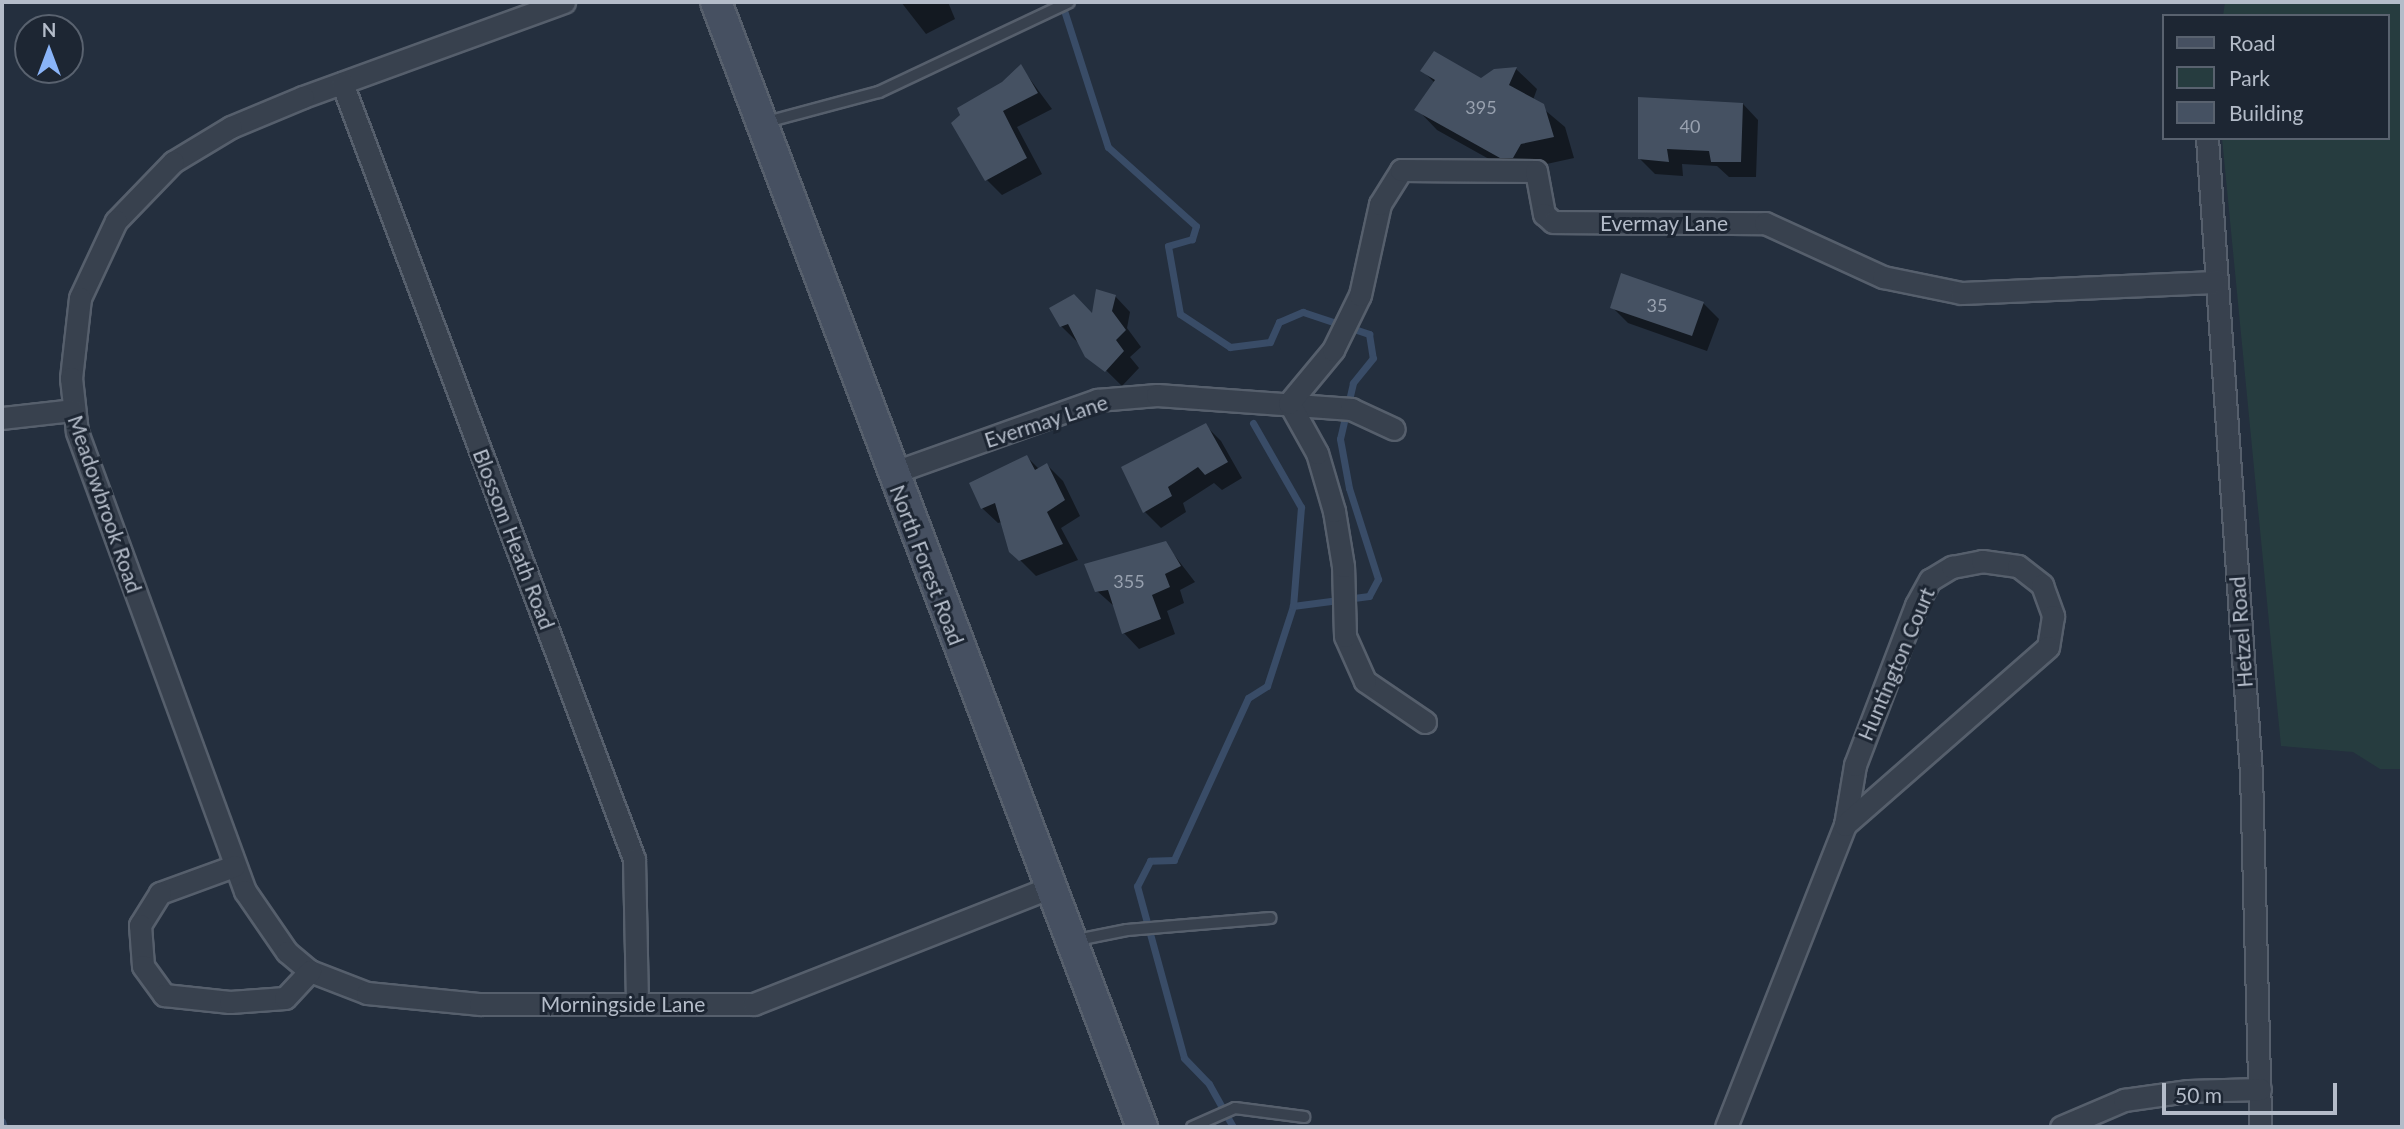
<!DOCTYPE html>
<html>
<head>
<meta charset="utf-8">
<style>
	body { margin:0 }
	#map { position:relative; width:2404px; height:1129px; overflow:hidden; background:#242f3e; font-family:Lato,sans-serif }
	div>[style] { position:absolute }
	.green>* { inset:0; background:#263c3f }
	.shadow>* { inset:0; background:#0007 }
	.stream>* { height:7px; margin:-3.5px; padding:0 3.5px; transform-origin:3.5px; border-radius:3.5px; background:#394c67 }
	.building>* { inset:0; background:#455162 }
	.roads { filter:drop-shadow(2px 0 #565f6c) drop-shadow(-2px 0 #565f6c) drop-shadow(0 2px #565f6c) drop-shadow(0 -2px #565f6c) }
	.lane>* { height:10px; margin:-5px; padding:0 5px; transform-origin:5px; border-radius:5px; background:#38414e }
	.street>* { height:21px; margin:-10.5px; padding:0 10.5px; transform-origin:10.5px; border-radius:10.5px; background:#38414e }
	.secondary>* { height:30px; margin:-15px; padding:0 15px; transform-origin:15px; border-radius:15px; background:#465061 }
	span { translate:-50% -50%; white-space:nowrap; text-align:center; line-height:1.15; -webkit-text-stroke:6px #1d2633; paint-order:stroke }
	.number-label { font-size:18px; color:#98a1af }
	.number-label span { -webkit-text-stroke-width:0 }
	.street-label { font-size:21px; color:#b4bcc9 }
	.frame { position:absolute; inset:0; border:4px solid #b4bcc9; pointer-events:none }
	.legend { position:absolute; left:2162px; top:14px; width:228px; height:126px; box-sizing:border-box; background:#1d2633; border:2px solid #59626f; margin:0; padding:9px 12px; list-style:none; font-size:21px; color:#b4bcc9 }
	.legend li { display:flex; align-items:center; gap:14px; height:35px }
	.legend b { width:35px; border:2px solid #59626f }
	.north { position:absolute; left:14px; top:14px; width:70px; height:70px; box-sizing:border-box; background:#1d2633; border:2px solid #59626f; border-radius:50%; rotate:0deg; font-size:19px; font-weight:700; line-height:28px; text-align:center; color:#b4bcc9 }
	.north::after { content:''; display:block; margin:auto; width:24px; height:32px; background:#8ab4f8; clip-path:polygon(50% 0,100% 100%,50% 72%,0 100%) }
	.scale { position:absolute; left:2162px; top:1083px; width:175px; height:32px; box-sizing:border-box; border:4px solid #b4bcc9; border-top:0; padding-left:9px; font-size:21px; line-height:24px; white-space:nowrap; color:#b4bcc9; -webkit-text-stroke:5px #1d2633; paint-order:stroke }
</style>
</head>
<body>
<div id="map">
	<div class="green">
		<i style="clip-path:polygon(2225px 2px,2402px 2px,2401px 769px,2380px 769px,2353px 752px,2281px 746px,2222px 138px,2388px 138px,2388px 16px,2223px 16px)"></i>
	</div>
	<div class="shadow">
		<i style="clip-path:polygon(901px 2px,948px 2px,955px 19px,926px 34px)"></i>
		<i style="clip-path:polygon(1021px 67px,1052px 109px,1017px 127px,1042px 174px,1002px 195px,987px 180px,1003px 83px)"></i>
		<i style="clip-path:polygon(1516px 69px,1537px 89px,1533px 100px,1565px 127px,1574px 158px,1542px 165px,1523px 178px,1437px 130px,1417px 109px,1435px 83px,1422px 70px,1481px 80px,1494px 71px)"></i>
		<i style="clip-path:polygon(1743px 104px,1758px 120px,1756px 177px,1729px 177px,1717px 166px,1682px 164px,1683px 176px,1655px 174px,1639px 158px)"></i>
		<i style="clip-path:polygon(1622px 275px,1703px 303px,1719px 319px,1707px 351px,1628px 323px,1612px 307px)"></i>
		<i style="clip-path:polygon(1115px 296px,1130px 312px,1127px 328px,1141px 347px,1130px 357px,1139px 368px,1122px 386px,1061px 326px,1093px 316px)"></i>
		<i style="clip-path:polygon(1205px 425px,1221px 441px,1242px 478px,1222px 490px,1214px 483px,1183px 503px,1186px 512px,1161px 528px,1145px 512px,1124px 468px)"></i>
		<i style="clip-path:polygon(1027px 457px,1039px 469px,1047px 465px,1063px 481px,1080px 516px,1061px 528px,1078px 560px,1036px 576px,1011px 551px,1002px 522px,998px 523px,982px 508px)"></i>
		<i style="clip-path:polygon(1165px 543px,1195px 582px,1180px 590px,1184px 603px,1167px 611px,1175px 634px,1139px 649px,1124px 633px,1115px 607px,1097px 591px)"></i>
	</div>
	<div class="stream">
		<i style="left:1062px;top:4px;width:150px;rotate:72.2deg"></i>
		<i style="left:1108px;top:147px;width:118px;rotate:41.9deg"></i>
		<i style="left:1196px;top:226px;width:14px;rotate:107deg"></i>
		<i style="left:1192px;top:239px;width:25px;rotate:164deg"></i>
		<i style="left:1168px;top:246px;width:69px;rotate:80deg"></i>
		<i style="left:1180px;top:314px;width:60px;rotate:33.4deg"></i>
		<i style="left:1230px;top:347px;width:40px;rotate:-7.1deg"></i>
		<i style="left:1270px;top:342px;width:22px;rotate:-66deg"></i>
		<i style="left:1279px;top:322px;width:26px;rotate:-23deg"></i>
		<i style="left:1303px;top:312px;width:70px;rotate:18.4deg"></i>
		<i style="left:1369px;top:334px;width:24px;rotate:81deg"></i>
		<i style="left:1373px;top:358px;width:32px;rotate:129deg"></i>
		<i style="left:1353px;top:383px;width:57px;rotate:103.1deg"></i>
		<i style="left:1340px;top:439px;width:50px;rotate:79.6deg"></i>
		<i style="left:1349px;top:488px;width:96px;rotate:72.3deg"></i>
		<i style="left:1378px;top:579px;width:19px;rotate:118deg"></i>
		<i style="left:1369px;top:596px;width:77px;rotate:172.5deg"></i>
		<i style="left:1293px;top:606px;width:84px;rotate:108deg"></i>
		<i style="left:1267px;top:686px;width:22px;rotate:148deg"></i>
		<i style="left:1248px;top:698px;width:178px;rotate:114.6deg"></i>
		<i style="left:1174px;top:860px;width:24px;rotate:178deg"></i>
		<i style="left:1150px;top:861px;width:28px;rotate:117deg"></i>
		<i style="left:1137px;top:886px;width:178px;rotate:74.7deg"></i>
		<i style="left:1184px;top:1058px;width:36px;rotate:46deg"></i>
		<i style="left:1209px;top:1084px;width:49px;rotate:60.8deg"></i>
		<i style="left:1253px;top:423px;width:97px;rotate:60.3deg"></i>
		<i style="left:1301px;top:507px;width:99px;rotate:94.6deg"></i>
		<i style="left:2px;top:1121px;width:6px;rotate:72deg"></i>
	</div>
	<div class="building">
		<i style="clip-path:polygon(1434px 51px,1481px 78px,1494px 69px,1517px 67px,1509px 85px,1544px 104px,1554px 137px,1521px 144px,1513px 158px,1500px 158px,1414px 110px,1435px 80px,1420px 71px)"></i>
		<i style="clip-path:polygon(1021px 64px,1038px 93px,1003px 111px,1027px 158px,985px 181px,951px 123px,960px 115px,957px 108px,1002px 82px)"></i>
		<i style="clip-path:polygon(1638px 97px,1743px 103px,1741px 162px,1711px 162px,1709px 151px,1667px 149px,1669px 162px,1638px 159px)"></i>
		<i style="clip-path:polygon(1621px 273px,1704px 302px,1692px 336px,1610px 308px)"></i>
		<i style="clip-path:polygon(1096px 289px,1116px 295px,1112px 311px,1126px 330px,1116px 340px,1124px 351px,1105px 372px,1085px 357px,1068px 324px,1060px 327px,1049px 308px,1074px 294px,1092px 313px)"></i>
		<i style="clip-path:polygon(1206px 423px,1228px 462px,1205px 475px,1198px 467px,1168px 487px,1172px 496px,1143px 513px,1121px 467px)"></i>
		<i style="clip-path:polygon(1027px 455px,1035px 470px,1047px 463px,1065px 500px,1047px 512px,1063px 544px,1019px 561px,1009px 552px,995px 503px,981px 509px,969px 483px)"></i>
		<i style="clip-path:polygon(1166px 541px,1181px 566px,1165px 574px,1170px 587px,1152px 595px,1161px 619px,1122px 634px,1108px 590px,1095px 592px,1084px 564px)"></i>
	</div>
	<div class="roads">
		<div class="lane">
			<i style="left:763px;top:123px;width:120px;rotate:-15deg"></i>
			<i style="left:879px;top:92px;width:210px;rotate:-25.3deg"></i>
			<i style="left:1072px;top:941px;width:56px;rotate:-11.3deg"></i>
			<i style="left:1127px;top:930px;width:144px;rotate:-4.8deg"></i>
			<i style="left:1192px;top:1127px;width:47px;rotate:-23.8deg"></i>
			<i style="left:1235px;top:1108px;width:70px;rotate:7.4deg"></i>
		</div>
		<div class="street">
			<i style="left:564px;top:2px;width:278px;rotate:160deg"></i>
			<i style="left:303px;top:97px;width:78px;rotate:157.4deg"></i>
			<i style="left:231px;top:127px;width:68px;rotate:148.9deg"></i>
			<i style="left:173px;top:162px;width:82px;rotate:134deg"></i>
			<i style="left:116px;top:221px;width:85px;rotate:115.1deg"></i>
			<i style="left:80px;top:298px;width:81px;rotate:96.4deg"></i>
			<i style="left:71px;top:378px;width:54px;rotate:83.7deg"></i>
			<i style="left:77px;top:432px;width:489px;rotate:69.9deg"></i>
			<i style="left:245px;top:891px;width:74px;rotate:55.5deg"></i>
			<i style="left:287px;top:952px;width:30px;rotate:40deg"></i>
			<i style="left:310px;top:971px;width:61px;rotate:21.1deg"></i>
			<i style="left:367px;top:993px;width:114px;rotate:5.6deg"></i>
			<i style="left:480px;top:1004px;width:274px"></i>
			<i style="left:754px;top:1004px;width:319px;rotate:-21.5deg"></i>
			<i style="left:342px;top:83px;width:829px;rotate:69.38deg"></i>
			<i style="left:634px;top:859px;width:145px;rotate:88.8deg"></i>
			<i style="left:2207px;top:138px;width:637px;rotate:86.04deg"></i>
			<i style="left:2251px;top:773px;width:354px;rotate:88.5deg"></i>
			<i style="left:2px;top:418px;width:71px;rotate:-6.4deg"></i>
			<i style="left:892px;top:473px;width:218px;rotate:-19.6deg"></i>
			<i style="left:1097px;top:400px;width:60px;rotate:-4.8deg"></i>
			<i style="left:1157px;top:395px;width:195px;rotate:4.1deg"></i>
			<i style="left:1351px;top:409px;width:47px;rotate:24.9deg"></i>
			<i style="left:1425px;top:722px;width:73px;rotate:-145.7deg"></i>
			<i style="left:1365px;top:681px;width:49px;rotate:-114deg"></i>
			<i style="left:1345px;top:636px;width:70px;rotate:-91.6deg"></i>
			<i style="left:1343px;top:566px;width:56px;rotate:-99.3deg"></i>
			<i style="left:1334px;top:511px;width:60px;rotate:-106.3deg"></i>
			<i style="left:1317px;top:453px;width:57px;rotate:-119.2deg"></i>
			<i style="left:1289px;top:403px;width:69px;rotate:-50.3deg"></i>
			<i style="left:1333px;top:350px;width:61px;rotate:-63.9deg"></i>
			<i style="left:1360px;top:295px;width:93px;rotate:-77.6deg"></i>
			<i style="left:1380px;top:204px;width:40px;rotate:-58deg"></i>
			<i style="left:1401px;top:170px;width:135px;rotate:0.4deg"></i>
			<i style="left:1536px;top:171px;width:44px;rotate:79.5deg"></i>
			<i style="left:1544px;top:214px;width:12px;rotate:42deg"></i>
			<i style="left:1553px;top:222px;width:212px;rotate:0.3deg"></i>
			<i style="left:1765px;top:223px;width:130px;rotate:24.6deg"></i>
			<i style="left:1883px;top:277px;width:80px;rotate:11.6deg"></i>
			<i style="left:1961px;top:293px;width:255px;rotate:-2.5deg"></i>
			<i style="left:234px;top:866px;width:79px;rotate:160deg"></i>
			<i style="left:160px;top:893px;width:38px;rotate:122deg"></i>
			<i style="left:140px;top:925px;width:41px;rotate:85.8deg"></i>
			<i style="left:143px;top:966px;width:36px;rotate:54deg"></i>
			<i style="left:164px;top:995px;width:66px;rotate:6.1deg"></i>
			<i style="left:230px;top:1002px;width:55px;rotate:-4.2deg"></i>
			<i style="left:285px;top:998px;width:37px;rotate:-47deg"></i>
			<i style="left:1726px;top:1127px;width:325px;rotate:-68.5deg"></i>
			<i style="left:1845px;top:825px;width:61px;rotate:-80.5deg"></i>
			<i style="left:1855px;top:765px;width:171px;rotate:-69.1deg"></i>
			<i style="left:1916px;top:605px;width:29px;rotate:-61deg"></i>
			<i style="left:1930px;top:580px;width:26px;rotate:-31deg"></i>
			<i style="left:1952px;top:567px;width:31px;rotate:-11deg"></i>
			<i style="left:1982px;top:561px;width:36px;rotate:8deg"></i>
			<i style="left:2018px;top:566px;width:31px;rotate:38deg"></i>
			<i style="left:2042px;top:585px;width:33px;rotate:70deg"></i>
			<i style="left:2053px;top:616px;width:31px;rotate:99deg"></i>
			<i style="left:2048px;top:647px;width:270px;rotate:138.8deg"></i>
			<i style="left:2061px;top:1127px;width:69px;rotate:-23.2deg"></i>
			<i style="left:2124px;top:1100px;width:65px;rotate:-8deg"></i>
			<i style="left:2188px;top:1091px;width:72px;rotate:-1.6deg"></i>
		</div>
		<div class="secondary">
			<i style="left:716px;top:2px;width:1203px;rotate:69.26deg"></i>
		</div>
	</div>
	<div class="number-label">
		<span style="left:1481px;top:107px">395</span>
		<span style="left:1690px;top:126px">40</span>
		<span style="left:1657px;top:305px">35</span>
		<span style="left:1129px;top:581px">355</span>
	</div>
	<div class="street-label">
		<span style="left:1664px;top:223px">Evermay Lane</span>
		<span style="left:1046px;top:421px;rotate:-18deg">Evermay Lane</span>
		<span style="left:105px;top:504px;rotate:71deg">Meadowbrook Road</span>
		<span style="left:514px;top:539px;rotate:69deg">Blossom Heath Road</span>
		<span style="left:927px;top:565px;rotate:69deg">North Forest Road</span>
		<span style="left:2241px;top:632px;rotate:-94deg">Hetzel Road</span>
		<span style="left:1896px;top:664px;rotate:-67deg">Huntington Court</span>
		<span style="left:623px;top:1004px">Morningside Lane</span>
	</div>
	<div class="frame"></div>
	<ul class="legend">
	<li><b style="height:9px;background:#465061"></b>Road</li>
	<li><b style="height:19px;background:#263c3f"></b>Park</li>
	<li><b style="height:19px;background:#455162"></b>Building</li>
	</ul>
	<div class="north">N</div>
	<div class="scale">50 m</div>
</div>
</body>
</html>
